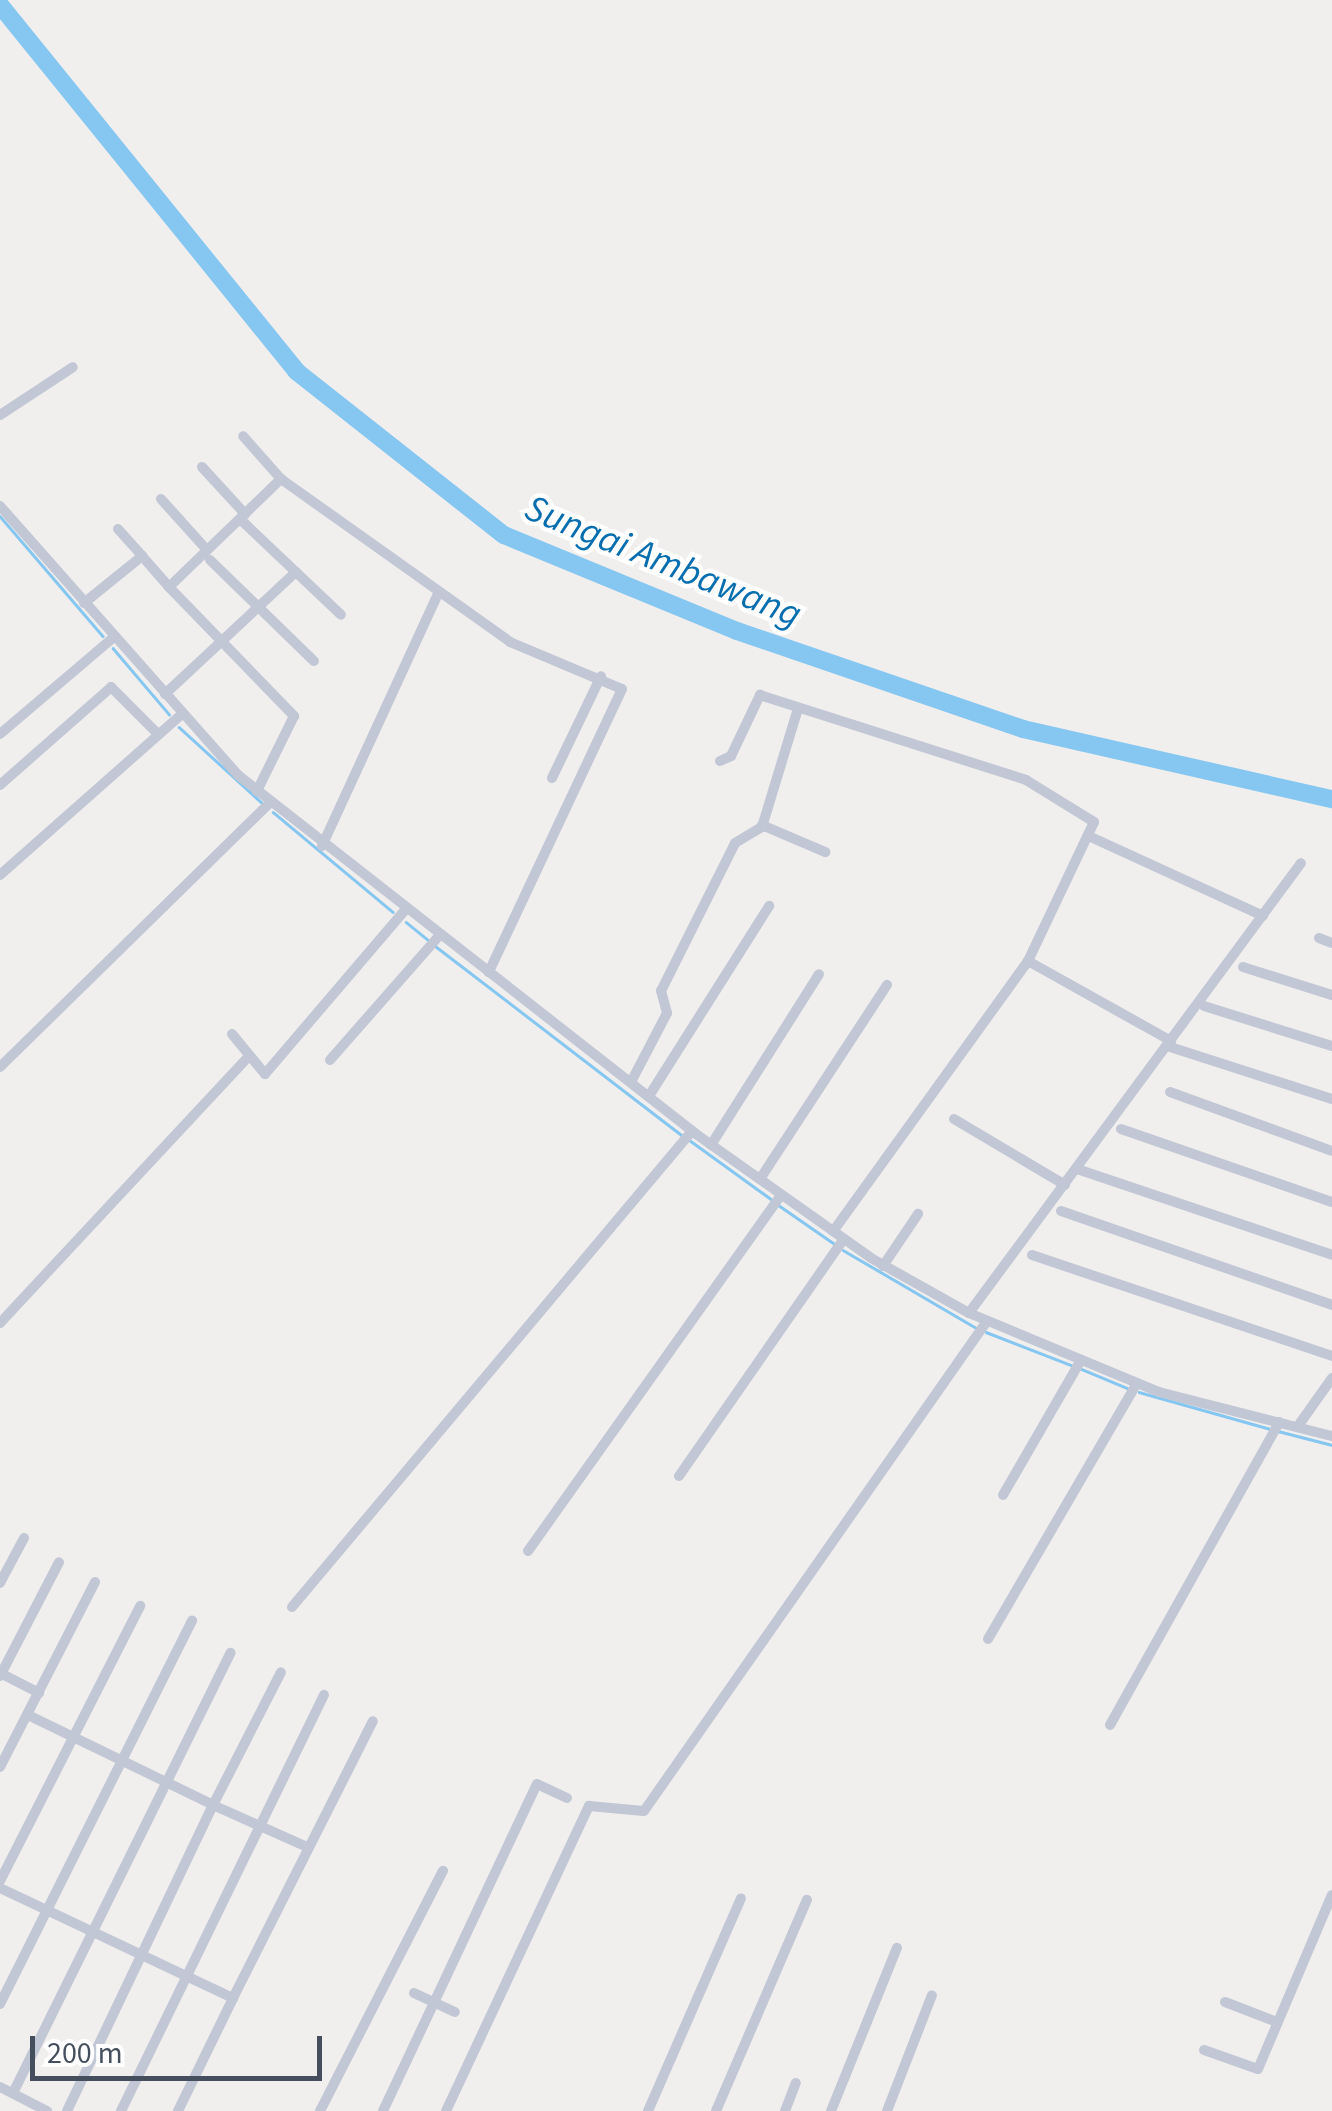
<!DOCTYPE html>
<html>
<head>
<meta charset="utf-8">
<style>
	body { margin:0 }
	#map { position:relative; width:1332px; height:2111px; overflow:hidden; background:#f1eeee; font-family:"Source Sans 3",sans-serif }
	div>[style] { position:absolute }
	.stream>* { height:2.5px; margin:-1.25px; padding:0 1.25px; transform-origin:1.25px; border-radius:1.25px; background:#85c7f0 }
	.river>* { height:18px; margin:-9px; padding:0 9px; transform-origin:9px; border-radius:9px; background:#85c7f0 }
	.street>* { height:10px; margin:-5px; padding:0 5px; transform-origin:5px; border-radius:5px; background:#c1c7d4 }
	span { translate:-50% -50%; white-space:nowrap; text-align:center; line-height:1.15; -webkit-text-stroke:9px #fff; paint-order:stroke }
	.water-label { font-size:38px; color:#066eaf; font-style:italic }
	.scale { position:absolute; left:30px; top:2036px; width:292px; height:45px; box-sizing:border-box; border:5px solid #454e5c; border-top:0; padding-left:12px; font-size:30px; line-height:35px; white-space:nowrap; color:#454e5c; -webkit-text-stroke:8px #fff; paint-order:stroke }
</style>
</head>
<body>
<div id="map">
	<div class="stream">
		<i style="left:0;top:516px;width:158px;rotate:49.4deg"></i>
		<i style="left:113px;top:648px;width:87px;rotate:49.7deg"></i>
		<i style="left:179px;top:727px;width:111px;rotate:42.4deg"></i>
		<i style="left:273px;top:812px;width:156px;rotate:39.8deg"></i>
		<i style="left:406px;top:922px;width:28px;rotate:39deg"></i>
		<i style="left:434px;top:945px;width:312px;rotate:37.5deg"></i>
		<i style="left:688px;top:1139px;width:102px;rotate:35.9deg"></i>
		<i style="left:777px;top:1204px;width:72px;rotate:34.8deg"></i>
		<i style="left:843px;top:1250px;width:156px;rotate:30.3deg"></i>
		<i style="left:986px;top:1332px;width:91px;rotate:21.2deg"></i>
		<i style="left:1079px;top:1368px;width:52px;rotate:22.6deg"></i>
		<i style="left:1139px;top:1392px;width:137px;rotate:15.7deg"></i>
		<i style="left:1278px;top:1431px;width:56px;rotate:14.5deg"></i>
	</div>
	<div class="river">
		<i style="left:0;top:5px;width:471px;rotate:51deg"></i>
		<i style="left:296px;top:371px;width:265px;rotate:38.3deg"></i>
		<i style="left:504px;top:535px;width:252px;rotate:22.4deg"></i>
		<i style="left:737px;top:631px;width:302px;rotate:18.9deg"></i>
		<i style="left:1023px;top:729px;width:317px;rotate:12.8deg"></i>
	</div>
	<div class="street">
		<i style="left:0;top:415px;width:87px;rotate:-33.3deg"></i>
		<i style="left:202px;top:467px;width:64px;rotate:47.5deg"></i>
		<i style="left:281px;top:479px;width:281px;rotate:35.4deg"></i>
		<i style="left:510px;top:642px;width:121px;rotate:22.8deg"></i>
		<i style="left:622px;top:689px;width:313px;rotate:115.2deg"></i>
		<i style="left:161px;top:499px;width:69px;rotate:48deg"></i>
		<i style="left:0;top:506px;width:359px;rotate:48.5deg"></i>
		<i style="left:238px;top:775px;width:582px;rotate:38.09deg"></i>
		<i style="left:696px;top:1134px;width:214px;rotate:35.3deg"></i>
		<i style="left:871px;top:1258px;width:112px;rotate:29.3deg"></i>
		<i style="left:969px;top:1313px;width:206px;rotate:22.6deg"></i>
		<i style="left:1159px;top:1392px;width:179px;rotate:14.3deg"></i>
		<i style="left:240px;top:519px;width:139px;rotate:43.5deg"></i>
		<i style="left:118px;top:529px;width:36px;rotate:48deg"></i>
		<i style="left:210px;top:560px;width:145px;rotate:44.2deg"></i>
		<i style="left:169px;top:587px;width:180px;rotate:45.9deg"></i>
		<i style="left:294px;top:716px;width:84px;rotate:116.3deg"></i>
		<i style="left:84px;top:603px;width:75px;rotate:-39deg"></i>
		<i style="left:142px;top:556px;width:41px;rotate:48.9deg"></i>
		<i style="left:169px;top:587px;width:156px;rotate:-44deg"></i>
		<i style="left:281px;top:479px;width:57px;rotate:-131.5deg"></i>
		<i style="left:165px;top:694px;width:179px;rotate:-43deg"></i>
		<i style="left:0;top:734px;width:150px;rotate:-40.4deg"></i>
		<i style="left:720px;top:761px;width:12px;rotate:-24deg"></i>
		<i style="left:731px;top:756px;width:68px;rotate:-64.6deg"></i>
		<i style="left:760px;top:695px;width:279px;rotate:17.7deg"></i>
		<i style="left:1026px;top:780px;width:80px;rotate:31.7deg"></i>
		<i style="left:1094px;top:822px;width:154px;rotate:115.4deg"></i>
		<i style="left:1028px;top:961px;width:333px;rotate:125.8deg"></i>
		<i style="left:552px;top:778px;width:113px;rotate:-64.3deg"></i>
		<i style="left:0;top:785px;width:148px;rotate:-41.4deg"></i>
		<i style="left:111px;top:687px;width:66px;rotate:45deg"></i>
		<i style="left:762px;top:825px;width:69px;rotate:23.2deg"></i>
		<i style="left:1093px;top:838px;width:187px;rotate:24.6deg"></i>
		<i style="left:322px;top:846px;width:277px;rotate:-65.3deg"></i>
		<i style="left:0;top:875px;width:243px;rotate:-41.5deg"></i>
		<i style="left:1319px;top:938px;width:14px;rotate:21deg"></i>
		<i style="left:1028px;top:961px;width:164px;rotate:29.2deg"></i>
		<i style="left:1243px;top:967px;width:93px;rotate:17.5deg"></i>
		<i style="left:1204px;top:1006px;width:134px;rotate:17.4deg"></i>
		<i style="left:232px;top:1034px;width:52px;rotate:50.5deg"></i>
		<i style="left:265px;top:1074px;width:216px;rotate:-49.5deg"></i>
		<i style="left:1167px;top:1046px;width:173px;rotate:17.8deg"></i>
		<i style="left:330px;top:1060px;width:167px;rotate:-48.7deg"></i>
		<i style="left:0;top:1067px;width:379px;rotate:-44.4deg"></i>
		<i style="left:631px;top:1082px;width:78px;rotate:-62.4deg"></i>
		<i style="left:667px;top:1013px;width:23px;rotate:-105deg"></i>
		<i style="left:661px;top:991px;width:165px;rotate:-63.4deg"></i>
		<i style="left:735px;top:843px;width:31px;rotate:-31deg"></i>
		<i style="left:762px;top:827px;width:120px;rotate:-73.1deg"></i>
		<i style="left:1170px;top:1092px;width:172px;rotate:20deg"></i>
		<i style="left:649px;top:1096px;width:225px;rotate:-57.7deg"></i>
		<i style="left:954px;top:1119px;width:129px;rotate:30.7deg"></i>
		<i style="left:1121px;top:1129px;width:223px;rotate:19.1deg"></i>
		<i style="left:711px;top:1145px;width:202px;rotate:-57.7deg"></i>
		<i style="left:1077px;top:1169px;width:269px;rotate:18.6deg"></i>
		<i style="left:760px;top:1179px;width:232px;rotate:-56.8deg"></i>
		<i style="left:1061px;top:1211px;width:287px;rotate:19.1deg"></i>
		<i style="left:1032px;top:1255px;width:317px;rotate:18.6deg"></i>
		<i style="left:883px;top:1266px;width:63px;rotate:-56.1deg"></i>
		<i style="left:969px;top:1313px;width:559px;rotate:-53.58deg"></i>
		<i style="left:0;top:1323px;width:364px;rotate:-47deg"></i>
		<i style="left:1298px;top:1426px;width:59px;rotate:-54.7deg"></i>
		<i style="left:679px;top:1476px;width:289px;rotate:-55.2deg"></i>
		<i style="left:1003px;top:1495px;width:156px;rotate:-60deg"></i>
		<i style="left:528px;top:1551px;width:437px;rotate:-54.6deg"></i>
		<i style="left:0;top:1583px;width:51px;rotate:-61.9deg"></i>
		<i style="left:292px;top:1607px;width:622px;rotate:-49.96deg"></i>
		<i style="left:988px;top:1639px;width:296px;rotate:-59.8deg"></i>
		<i style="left:0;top:1673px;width:44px;rotate:27.1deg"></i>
		<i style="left:0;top:1676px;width:128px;rotate:-62.6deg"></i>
		<i style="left:28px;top:1715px;width:206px;rotate:25.9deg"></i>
		<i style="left:213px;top:1805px;width:149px;rotate:-62.9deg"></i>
		<i style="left:1110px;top:1725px;width:347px;rotate:-60.8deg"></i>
		<i style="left:0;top:1767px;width:208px;rotate:-62.8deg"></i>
		<i style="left:0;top:1881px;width:309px;rotate:-63deg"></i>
		<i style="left:0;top:1888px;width:258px;rotate:25.3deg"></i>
		<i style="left:233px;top:1998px;width:310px;rotate:-63.2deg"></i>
		<i style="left:414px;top:1993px;width:45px;rotate:24.9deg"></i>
		<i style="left:1225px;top:2002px;width:56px;rotate:21deg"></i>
		<i style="left:0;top:2004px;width:429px;rotate:-63.4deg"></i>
		<i style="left:1204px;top:2050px;width:57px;rotate:19.4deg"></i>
		<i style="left:1258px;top:2069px;width:189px;rotate:-67deg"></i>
		<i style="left:0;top:2087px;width:53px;rotate:27.1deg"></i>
		<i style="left:13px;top:2093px;width:491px;rotate:-63.7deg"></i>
		<i style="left:67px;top:2111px;width:339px;rotate:-64.5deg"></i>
		<i style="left:213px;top:1805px;width:103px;rotate:24.1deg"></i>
		<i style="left:121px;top:2111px;width:463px;rotate:-64deg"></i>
		<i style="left:178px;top:2111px;width:126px;rotate:-64deg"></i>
		<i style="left:320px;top:2111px;width:270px;rotate:-62.9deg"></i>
		<i style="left:383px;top:2111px;width:361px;rotate:-64.8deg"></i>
		<i style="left:537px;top:1784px;width:33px;rotate:25deg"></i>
		<i style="left:446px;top:2111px;width:337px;rotate:-64.9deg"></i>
		<i style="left:589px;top:1806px;width:55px;rotate:5.2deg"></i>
		<i style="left:644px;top:1811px;width:598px;rotate:-55.01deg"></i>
		<i style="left:648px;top:2111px;width:232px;rotate:-66.4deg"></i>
		<i style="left:716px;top:2111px;width:230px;rotate:-66.7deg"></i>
		<i style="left:785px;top:2111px;width:30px;rotate:-69deg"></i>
		<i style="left:831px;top:2111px;width:176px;rotate:-68deg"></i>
		<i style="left:887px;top:2111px;width:124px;rotate:-68.8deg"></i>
	</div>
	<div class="water-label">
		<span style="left:663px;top:562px;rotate:22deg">Sungai Ambawang</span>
	</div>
	<div class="scale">200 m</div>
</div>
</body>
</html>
